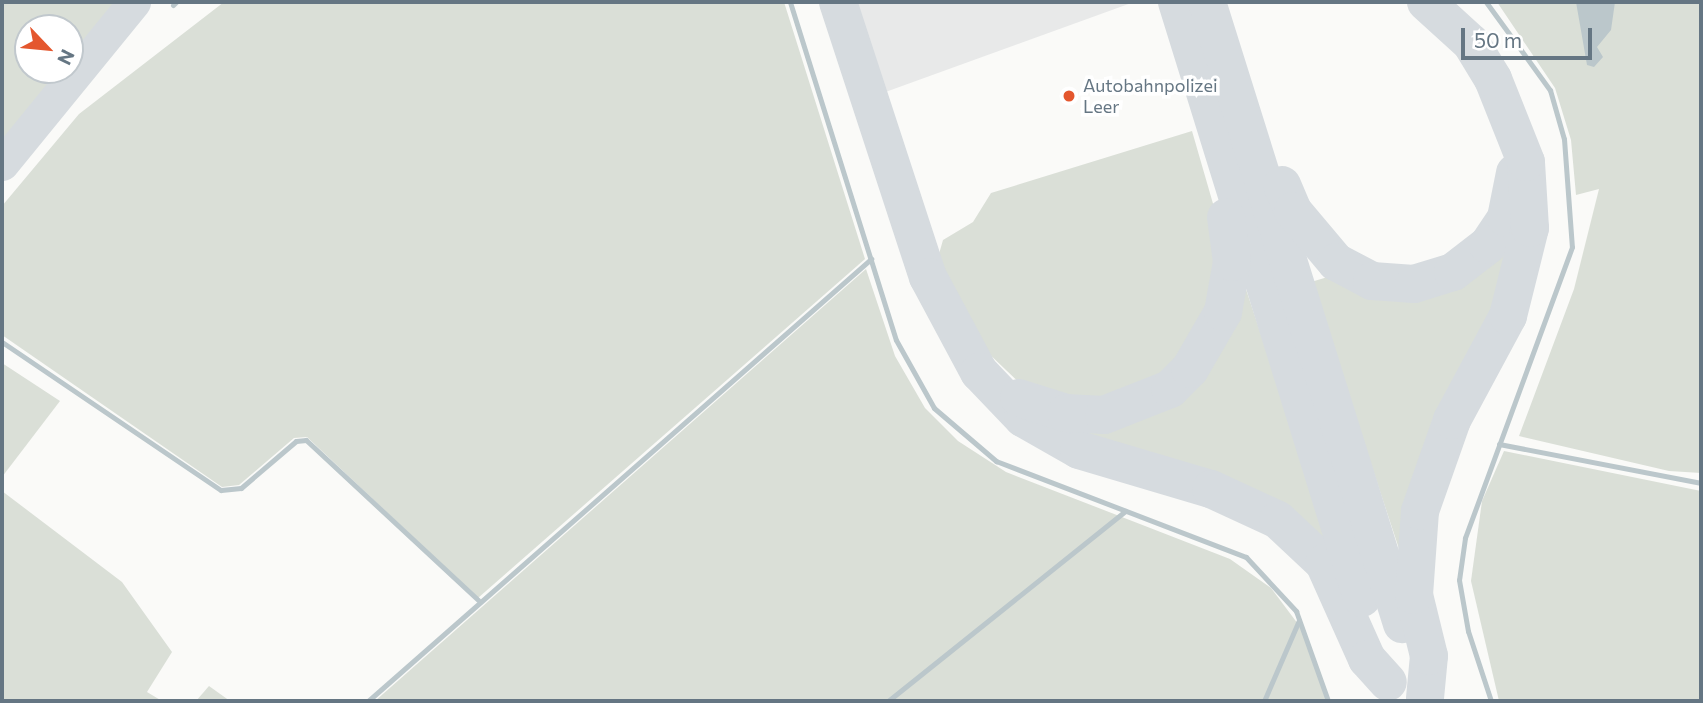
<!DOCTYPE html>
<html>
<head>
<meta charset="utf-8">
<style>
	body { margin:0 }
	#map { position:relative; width:1703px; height:703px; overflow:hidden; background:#fafaf8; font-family:Commissioner,sans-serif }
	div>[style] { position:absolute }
	.built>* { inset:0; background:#e8e9e9 }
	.green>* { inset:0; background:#dadfd7 }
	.water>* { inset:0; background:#bbc7cb }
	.stream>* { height:5px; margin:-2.5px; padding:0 2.5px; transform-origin:2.5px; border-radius:2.5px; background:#bbc7cb }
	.major>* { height:33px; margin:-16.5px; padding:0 16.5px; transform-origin:16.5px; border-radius:16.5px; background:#d6dbdf }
	.highway>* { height:38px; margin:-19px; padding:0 19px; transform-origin:19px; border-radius:19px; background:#d6dbdf }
	.dots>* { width:19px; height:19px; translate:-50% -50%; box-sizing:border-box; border:4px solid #fff; border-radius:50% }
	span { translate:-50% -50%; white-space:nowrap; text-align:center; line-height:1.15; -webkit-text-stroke:7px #fff; paint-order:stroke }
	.poi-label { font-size:18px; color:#657683 }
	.left { translate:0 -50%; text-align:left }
	.frame { position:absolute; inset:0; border:4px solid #657683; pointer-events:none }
	.north { position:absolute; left:14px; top:14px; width:70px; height:70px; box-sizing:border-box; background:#fff; border:2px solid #c1c8cd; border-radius:50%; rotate:116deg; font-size:19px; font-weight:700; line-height:28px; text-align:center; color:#657683 }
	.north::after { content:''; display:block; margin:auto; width:24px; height:32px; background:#e4572e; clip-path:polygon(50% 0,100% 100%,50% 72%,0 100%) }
	.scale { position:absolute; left:1461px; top:28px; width:131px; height:32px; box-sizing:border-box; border:4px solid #657683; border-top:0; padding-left:9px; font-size:21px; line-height:24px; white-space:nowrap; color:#657683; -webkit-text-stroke:5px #fff; paint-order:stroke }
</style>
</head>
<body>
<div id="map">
	<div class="built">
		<i style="clip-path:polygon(855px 2px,1134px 2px,880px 94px)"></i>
	</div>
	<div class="green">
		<i style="clip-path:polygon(2px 2px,119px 2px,70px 61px,70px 28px,28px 28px,28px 70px,63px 70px,2px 144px)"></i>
		<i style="clip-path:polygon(224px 2px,784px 2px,865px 259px,478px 598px,307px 437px,294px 438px,239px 485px,222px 487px,2px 335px,2px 206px,79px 114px)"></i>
		<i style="clip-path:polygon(1497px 2px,1701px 2px,1701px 473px,1669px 471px,1519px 436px,1574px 289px,1599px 189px,1576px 195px,1571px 140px,1555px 88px)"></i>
		<i style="clip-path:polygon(1192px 131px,1216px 214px,1219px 271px,1187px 362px,1108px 404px,1028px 391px,983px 348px,937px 261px,943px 240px,973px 222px,991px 193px)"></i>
		<i style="clip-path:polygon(1525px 203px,1406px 570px,1311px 282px,1341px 273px,1405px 290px)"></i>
		<i style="clip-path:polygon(1238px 265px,1337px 565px,1035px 413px,1135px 416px)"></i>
		<i style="clip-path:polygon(866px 269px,895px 356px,925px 408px,958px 441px,1006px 472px,1230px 559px,1271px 588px,1304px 632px,1327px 701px,375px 701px)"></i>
		<i style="clip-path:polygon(2px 363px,60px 401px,2px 477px)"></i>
		<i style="clip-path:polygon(1504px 451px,1701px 491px,1701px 701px,1499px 701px,1471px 581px,1482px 501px)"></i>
		<i style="clip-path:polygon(2px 491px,122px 582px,172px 652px,147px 692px,162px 701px,2px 701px)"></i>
		<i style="clip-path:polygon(209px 686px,230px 701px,196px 701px)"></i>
	</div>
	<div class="water">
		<i style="clip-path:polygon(1576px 2px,1615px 2px,1611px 30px,1597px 47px,1603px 57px,1594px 67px,1587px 65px)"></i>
	</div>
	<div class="stream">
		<i style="left:790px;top:2px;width:354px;rotate:72.6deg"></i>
		<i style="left:896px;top:340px;width:78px;rotate:60.8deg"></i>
		<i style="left:934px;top:408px;width:82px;rotate:40.5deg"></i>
		<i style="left:996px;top:461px;width:268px;rotate:21deg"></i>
		<i style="left:1246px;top:557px;width:74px;rotate:47.2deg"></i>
		<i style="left:1296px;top:611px;width:96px;rotate:70.4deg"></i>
		<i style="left:1486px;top:2px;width:109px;rotate:54deg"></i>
		<i style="left:1550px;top:90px;width:51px;rotate:74.1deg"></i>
		<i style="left:1564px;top:139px;width:108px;rotate:85.8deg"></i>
		<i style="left:1572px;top:247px;width:310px;rotate:110.2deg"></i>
		<i style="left:1465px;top:538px;width:42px;rotate:98.1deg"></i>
		<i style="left:1459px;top:580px;width:52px;rotate:80deg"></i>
		<i style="left:1468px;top:631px;width:74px;rotate:71.8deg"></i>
		<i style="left:173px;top:5px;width:4px;rotate:-45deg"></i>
		<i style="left:2px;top:342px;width:264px;rotate:34.1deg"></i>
		<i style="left:221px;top:490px;width:20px;rotate:-6deg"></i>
		<i style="left:241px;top:488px;width:72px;rotate:-40.5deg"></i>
		<i style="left:296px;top:441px;width:10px;rotate:-6deg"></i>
		<i style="left:306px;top:440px;width:235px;rotate:42.9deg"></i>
		<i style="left:1499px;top:444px;width:206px;rotate:10.9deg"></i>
		<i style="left:368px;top:701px;width:670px;rotate:-41.31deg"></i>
		<i style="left:888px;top:701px;width:304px;rotate:-38.7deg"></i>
		<i style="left:1264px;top:701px;width:88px;rotate:-66.6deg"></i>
	</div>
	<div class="major">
		<i style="left:2px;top:164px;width:209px;rotate:-50.8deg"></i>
	</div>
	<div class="highway">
		<i style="left:838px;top:2px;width:289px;rotate:71.9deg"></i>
		<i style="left:928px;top:277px;width:108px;rotate:61.8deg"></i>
		<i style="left:979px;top:372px;width:64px;rotate:46.3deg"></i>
		<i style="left:1023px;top:418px;width:64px;rotate:29.7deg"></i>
		<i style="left:1079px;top:450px;width:138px;rotate:16.5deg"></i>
		<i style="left:1211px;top:489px;width:74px;rotate:24.8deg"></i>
		<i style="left:1278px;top:520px;width:63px;rotate:43.1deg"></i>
		<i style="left:1324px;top:563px;width:105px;rotate:65.9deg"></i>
		<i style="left:1367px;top:659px;width:31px;rotate:48deg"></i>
		<i style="left:1177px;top:2px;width:624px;rotate:72.76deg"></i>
		<i style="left:1207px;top:2px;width:652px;rotate:72.59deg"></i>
		<i style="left:1282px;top:185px;width:28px;rotate:67deg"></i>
		<i style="left:1293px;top:211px;width:67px;rotate:49.9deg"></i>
		<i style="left:1336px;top:262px;width:41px;rotate:27.8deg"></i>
		<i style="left:1372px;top:281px;width:42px;rotate:4.1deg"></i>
		<i style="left:1414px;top:284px;width:41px;rotate:-17.1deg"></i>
		<i style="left:1453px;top:272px;width:44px;rotate:-37.6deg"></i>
		<i style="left:1488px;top:245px;width:32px;rotate:-56deg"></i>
		<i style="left:1506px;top:218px;width:46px;rotate:-78.7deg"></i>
		<i style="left:1019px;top:398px;width:49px;rotate:17.7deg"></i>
		<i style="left:1066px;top:413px;width:38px;rotate:3deg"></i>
		<i style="left:1104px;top:415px;width:71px;rotate:-21.5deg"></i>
		<i style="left:1170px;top:389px;width:28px;rotate:-45deg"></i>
		<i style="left:1190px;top:369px;width:66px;rotate:-59.9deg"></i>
		<i style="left:1223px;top:312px;width:51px;rotate:-79.8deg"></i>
		<i style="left:1232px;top:262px;width:45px;rotate:-97.6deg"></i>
		<i style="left:1425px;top:698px;width:42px;rotate:-84.6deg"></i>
		<i style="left:1429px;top:656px;width:63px;rotate:-103.8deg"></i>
		<i style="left:1414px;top:595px;width:84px;rotate:-85.9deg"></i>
		<i style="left:1420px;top:511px;width:96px;rotate:-70.6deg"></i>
		<i style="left:1452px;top:420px;width:118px;rotate:-61.7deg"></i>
		<i style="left:1508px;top:316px;width:91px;rotate:-76deg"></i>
		<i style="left:1530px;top:228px;width:66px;rotate:-93.5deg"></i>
		<i style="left:1526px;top:162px;width:89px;rotate:-111.7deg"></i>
		<i style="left:1493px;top:79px;width:42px;rotate:-121.4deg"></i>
		<i style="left:1471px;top:43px;width:61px;rotate:-137.7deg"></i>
	</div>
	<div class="dots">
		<i style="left:1069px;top:96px;background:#e4572e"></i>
	</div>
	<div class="poi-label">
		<span class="left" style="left:1083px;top:96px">Autobahnpolizei<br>Leer</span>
	</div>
	<div class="frame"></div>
	<div class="north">N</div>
	<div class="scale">50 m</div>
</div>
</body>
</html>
